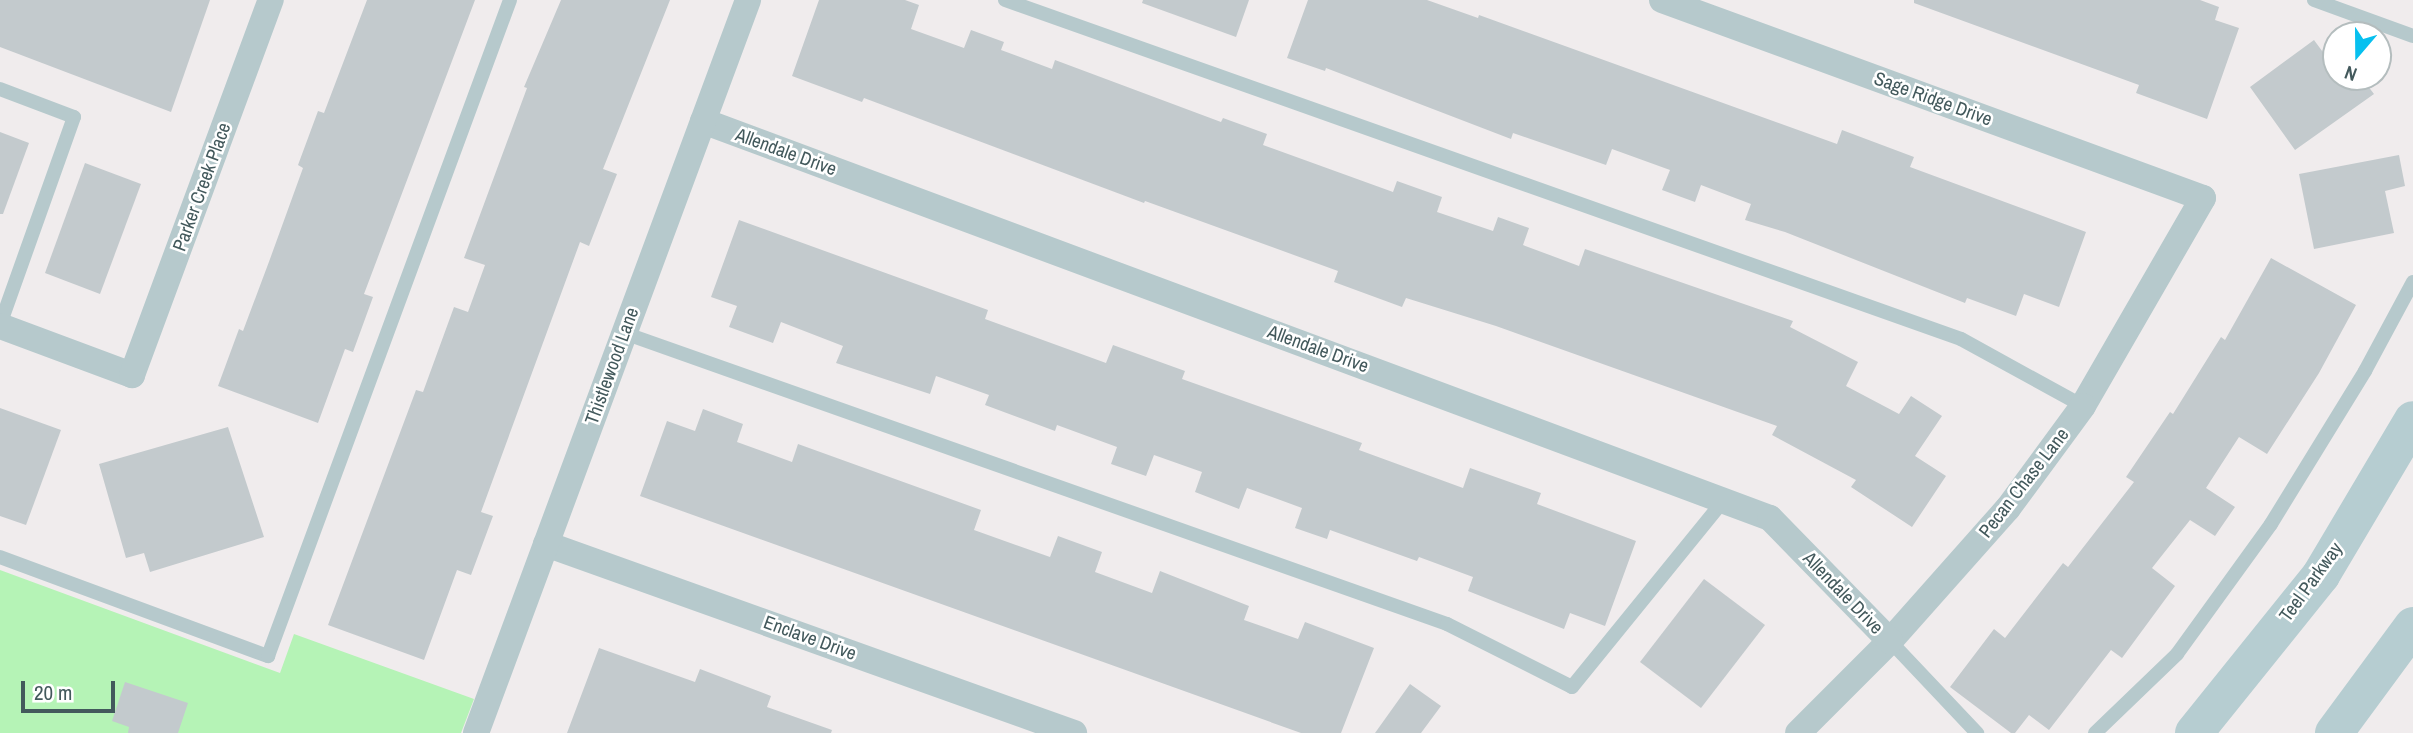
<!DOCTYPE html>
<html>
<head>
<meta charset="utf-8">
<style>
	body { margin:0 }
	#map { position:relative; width:2413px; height:733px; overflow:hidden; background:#f0eced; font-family:"Archivo Narrow",sans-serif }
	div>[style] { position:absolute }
	.green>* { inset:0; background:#b5f3b6 }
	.building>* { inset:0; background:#c3cacd }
	.lane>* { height:14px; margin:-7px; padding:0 7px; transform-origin:7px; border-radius:7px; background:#b6c9cc }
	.street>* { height:26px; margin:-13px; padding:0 13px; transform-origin:13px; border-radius:13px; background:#b6c9cc }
	.secondary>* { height:38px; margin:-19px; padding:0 19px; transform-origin:19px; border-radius:19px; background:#b6cdd1 }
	span { translate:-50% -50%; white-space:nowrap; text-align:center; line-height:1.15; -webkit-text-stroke:5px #fff; paint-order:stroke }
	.street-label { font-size:19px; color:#43595c }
	.north { position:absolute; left:2322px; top:21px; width:70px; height:70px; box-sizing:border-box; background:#fff; border:2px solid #b4bdbe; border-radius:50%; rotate:200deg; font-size:19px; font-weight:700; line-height:28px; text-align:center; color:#43595c }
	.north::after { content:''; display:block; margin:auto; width:24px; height:32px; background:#07c0ef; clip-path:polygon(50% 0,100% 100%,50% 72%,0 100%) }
	.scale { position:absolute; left:21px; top:681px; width:94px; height:32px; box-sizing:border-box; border:4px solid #43595c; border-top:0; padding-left:9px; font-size:21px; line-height:24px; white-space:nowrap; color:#43595c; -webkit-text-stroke:5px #fff; paint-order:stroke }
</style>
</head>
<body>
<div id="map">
	<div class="green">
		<i style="clip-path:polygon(0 570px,280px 673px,294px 634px,474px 699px,461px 733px,0 733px)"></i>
	</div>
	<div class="building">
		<i style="clip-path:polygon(0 0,210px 0,171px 112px,0 47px)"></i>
		<i style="clip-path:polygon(367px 0,475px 0,364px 294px,373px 297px,353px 352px,345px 349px,318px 423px,218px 386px,239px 329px,243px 331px,270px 259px,303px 168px,298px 165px,318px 111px,324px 113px)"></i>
		<i style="clip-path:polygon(561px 0,670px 0,603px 169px,617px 174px,589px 246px,580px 242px,481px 512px,493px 516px,471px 575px,457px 570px,424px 660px,328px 625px,416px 390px,423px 392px,454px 307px,468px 312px,485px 265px,464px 258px,527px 88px,524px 87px)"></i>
		<i style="clip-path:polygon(819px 0,905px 0,919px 5px,911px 29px,964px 48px,971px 30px,1004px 42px,1001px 50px,1052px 69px,1055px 60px,1221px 122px,1223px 118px,1267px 134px,1263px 145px,1393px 192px,1397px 181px,1442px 197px,1437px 212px,1493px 231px,1498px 217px,1529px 228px,1523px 245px,1579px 266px,1585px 249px,1793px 321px,1790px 327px,1858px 362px,1846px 386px,1899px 414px,1911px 396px,1942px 416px,1915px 456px,1946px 476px,1912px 527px,1851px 487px,1856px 480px,1772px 435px,1777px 426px,1496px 326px,1406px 298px,1402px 307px,1334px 282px,1338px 271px,1145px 201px,1144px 203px,864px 98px,862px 102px,792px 76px)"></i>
		<i style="clip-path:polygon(1143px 0,1249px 0,1236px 37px,1142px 3px)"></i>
		<i style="clip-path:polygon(1308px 0,1427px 0,1478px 18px,1479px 15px,1837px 144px,1842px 130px,1914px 157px,1910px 167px,2086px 232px,2059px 307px,2024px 294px,2016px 316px,1967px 298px,1965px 303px,1785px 232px,1745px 220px,1751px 204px,1701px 185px,1695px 202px,1662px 190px,1670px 170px,1612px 149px,1606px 165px,1513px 133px,1511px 139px,1326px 68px,1325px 71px,1287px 58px)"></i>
		<i style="clip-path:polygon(1914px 0,2200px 0,2219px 7px,2215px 20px,2239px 28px,2207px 119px,2136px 93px,2139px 85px,1914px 3px)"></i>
		<i style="clip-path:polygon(2314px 40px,2336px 70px,2336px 77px,2361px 77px,2374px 94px,2295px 150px,2250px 87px)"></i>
		<i style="clip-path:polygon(0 132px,29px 143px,3px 214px,0 214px)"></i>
		<i style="clip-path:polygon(2399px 155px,2405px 186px,2385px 191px,2394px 233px,2314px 249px,2299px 174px)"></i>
		<i style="clip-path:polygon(85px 163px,141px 184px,100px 294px,45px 273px)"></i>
		<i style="clip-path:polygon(739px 220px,988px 310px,985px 319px,1106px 363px,1113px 345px,1185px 371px,1182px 379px,1362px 443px,1359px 450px,1463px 488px,1470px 468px,1541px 493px,1537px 504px,1636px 541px,1605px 626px,1570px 613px,1564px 629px,1468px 591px,1473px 577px,1419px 557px,1417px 561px,1330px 530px,1327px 539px,1295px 528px,1302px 508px,1247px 488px,1239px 509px,1195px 492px,1202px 472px,1154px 455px,1146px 476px,1111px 464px,1117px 447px,1057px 425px,1055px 431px,985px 405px,989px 395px,936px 376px,930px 394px,836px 363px,843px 346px,781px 322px,773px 343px,729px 327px,737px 306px,711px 297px)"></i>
		<i style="clip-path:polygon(2271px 258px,2356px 305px,2319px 373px,2267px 454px,2239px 437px,2206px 488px,2235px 507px,2215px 536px,2190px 520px,2152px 568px,2175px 586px,2122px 658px,2111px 650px,2049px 730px,2029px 715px,2015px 733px,2011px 733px,1950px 687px,1994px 629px,2005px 638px,2063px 563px,2068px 567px,2134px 482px,2126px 477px,2170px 412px,2173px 414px,2221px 337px,2225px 340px)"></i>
		<i style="clip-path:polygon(0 408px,61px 430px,26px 525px,0 516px)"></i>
		<i style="clip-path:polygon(703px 409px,743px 424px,737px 442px,792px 462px,798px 444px,981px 510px,974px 530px,1050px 557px,1058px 536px,1102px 552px,1095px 572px,1152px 593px,1160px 571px,1249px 606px,1244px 620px,1298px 639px,1305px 622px,1374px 648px,1341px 733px,1301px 733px,640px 496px,667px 421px,695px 431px)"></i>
		<i style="clip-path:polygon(228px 427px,264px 537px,150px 572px,144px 553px,126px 558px,99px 464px)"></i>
		<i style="clip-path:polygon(1704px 579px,1765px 625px,1701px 708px,1640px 662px)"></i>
		<i style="clip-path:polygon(599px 648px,695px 682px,700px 669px,771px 696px,767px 707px,832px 730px,831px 733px,567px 733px)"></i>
		<i style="clip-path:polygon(125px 682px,188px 703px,178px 733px,128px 733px,129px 727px,112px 721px)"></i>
		<i style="clip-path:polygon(1410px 684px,1441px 706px,1421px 733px,1375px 733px)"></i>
	</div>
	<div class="lane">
		<i style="left:1005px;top:0;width:1014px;rotate:19.52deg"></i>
		<i style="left:1961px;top:339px;width:139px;rotate:28.8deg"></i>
		<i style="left:2314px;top:0;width:105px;rotate:20deg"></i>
		<i style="left:0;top:89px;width:79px;rotate:20.7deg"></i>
		<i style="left:74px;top:117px;width:221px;rotate:109.6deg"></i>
		<i style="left:624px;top:333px;width:873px;rotate:19.47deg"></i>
		<i style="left:1447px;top:624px;width:140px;rotate:26.7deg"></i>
		<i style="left:1572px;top:687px;width:241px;rotate:-50.9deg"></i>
		<i style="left:0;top:557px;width:286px;rotate:20.3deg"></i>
		<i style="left:268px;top:656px;width:699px;rotate:-69.75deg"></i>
		<i style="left:1890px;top:641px;width:127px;rotate:46.6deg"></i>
		<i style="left:2095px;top:733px;width:114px;rotate:-43.9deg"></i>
		<i style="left:2177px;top:654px;width:160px;rotate:-54.1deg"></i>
		<i style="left:2271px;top:524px;width:180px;rotate:-58.4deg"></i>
		<i style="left:2365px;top:371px;width:101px;rotate:-61.7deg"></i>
	</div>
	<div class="street">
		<i style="left:1662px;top:0;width:576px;rotate:20.1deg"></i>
		<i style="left:2203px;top:198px;width:240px;rotate:120deg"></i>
		<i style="left:2083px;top:406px;width:127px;rotate:126.3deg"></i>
		<i style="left:2008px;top:508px;width:178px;rotate:131.6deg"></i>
		<i style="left:1890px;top:641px;width:130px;rotate:135deg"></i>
		<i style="left:703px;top:121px;width:1138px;rotate:20.41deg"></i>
		<i style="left:1770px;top:518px;width:172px;rotate:45.7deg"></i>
		<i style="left:0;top:326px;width:141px;rotate:20.4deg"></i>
		<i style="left:132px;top:375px;width:400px;rotate:-69.7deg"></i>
		<i style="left:546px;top:544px;width:561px;rotate:19.7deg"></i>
		<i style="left:476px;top:733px;width:782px;rotate:-69.64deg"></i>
	</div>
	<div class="secondary">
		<i style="left:2194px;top:733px;width:203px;rotate:-51.2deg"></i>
		<i style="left:2321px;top:575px;width:180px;rotate:-59.3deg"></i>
		<i style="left:2334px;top:733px;width:133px;rotate:-53.6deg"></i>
	</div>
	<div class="street-label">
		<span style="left:1933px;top:99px;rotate:20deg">Sage Ridge Drive</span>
		<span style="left:786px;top:152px;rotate:20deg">Allendale Drive</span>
		<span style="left:202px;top:187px;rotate:-70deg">Parker Creek Place</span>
		<span style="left:1318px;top:349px;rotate:20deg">Allendale Drive</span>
		<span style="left:612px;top:366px;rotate:-70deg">Thistlewood Lane</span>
		<span style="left:2024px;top:483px;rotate:-52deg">Pecan Chase Lane</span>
		<span style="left:2311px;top:582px;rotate:-54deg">Teel Parkway</span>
		<span style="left:1843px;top:593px;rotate:46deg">Allendale Drive</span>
		<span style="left:810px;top:638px;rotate:20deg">Enclave Drive</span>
	</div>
	<div class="north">N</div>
	<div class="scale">20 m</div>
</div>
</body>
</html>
